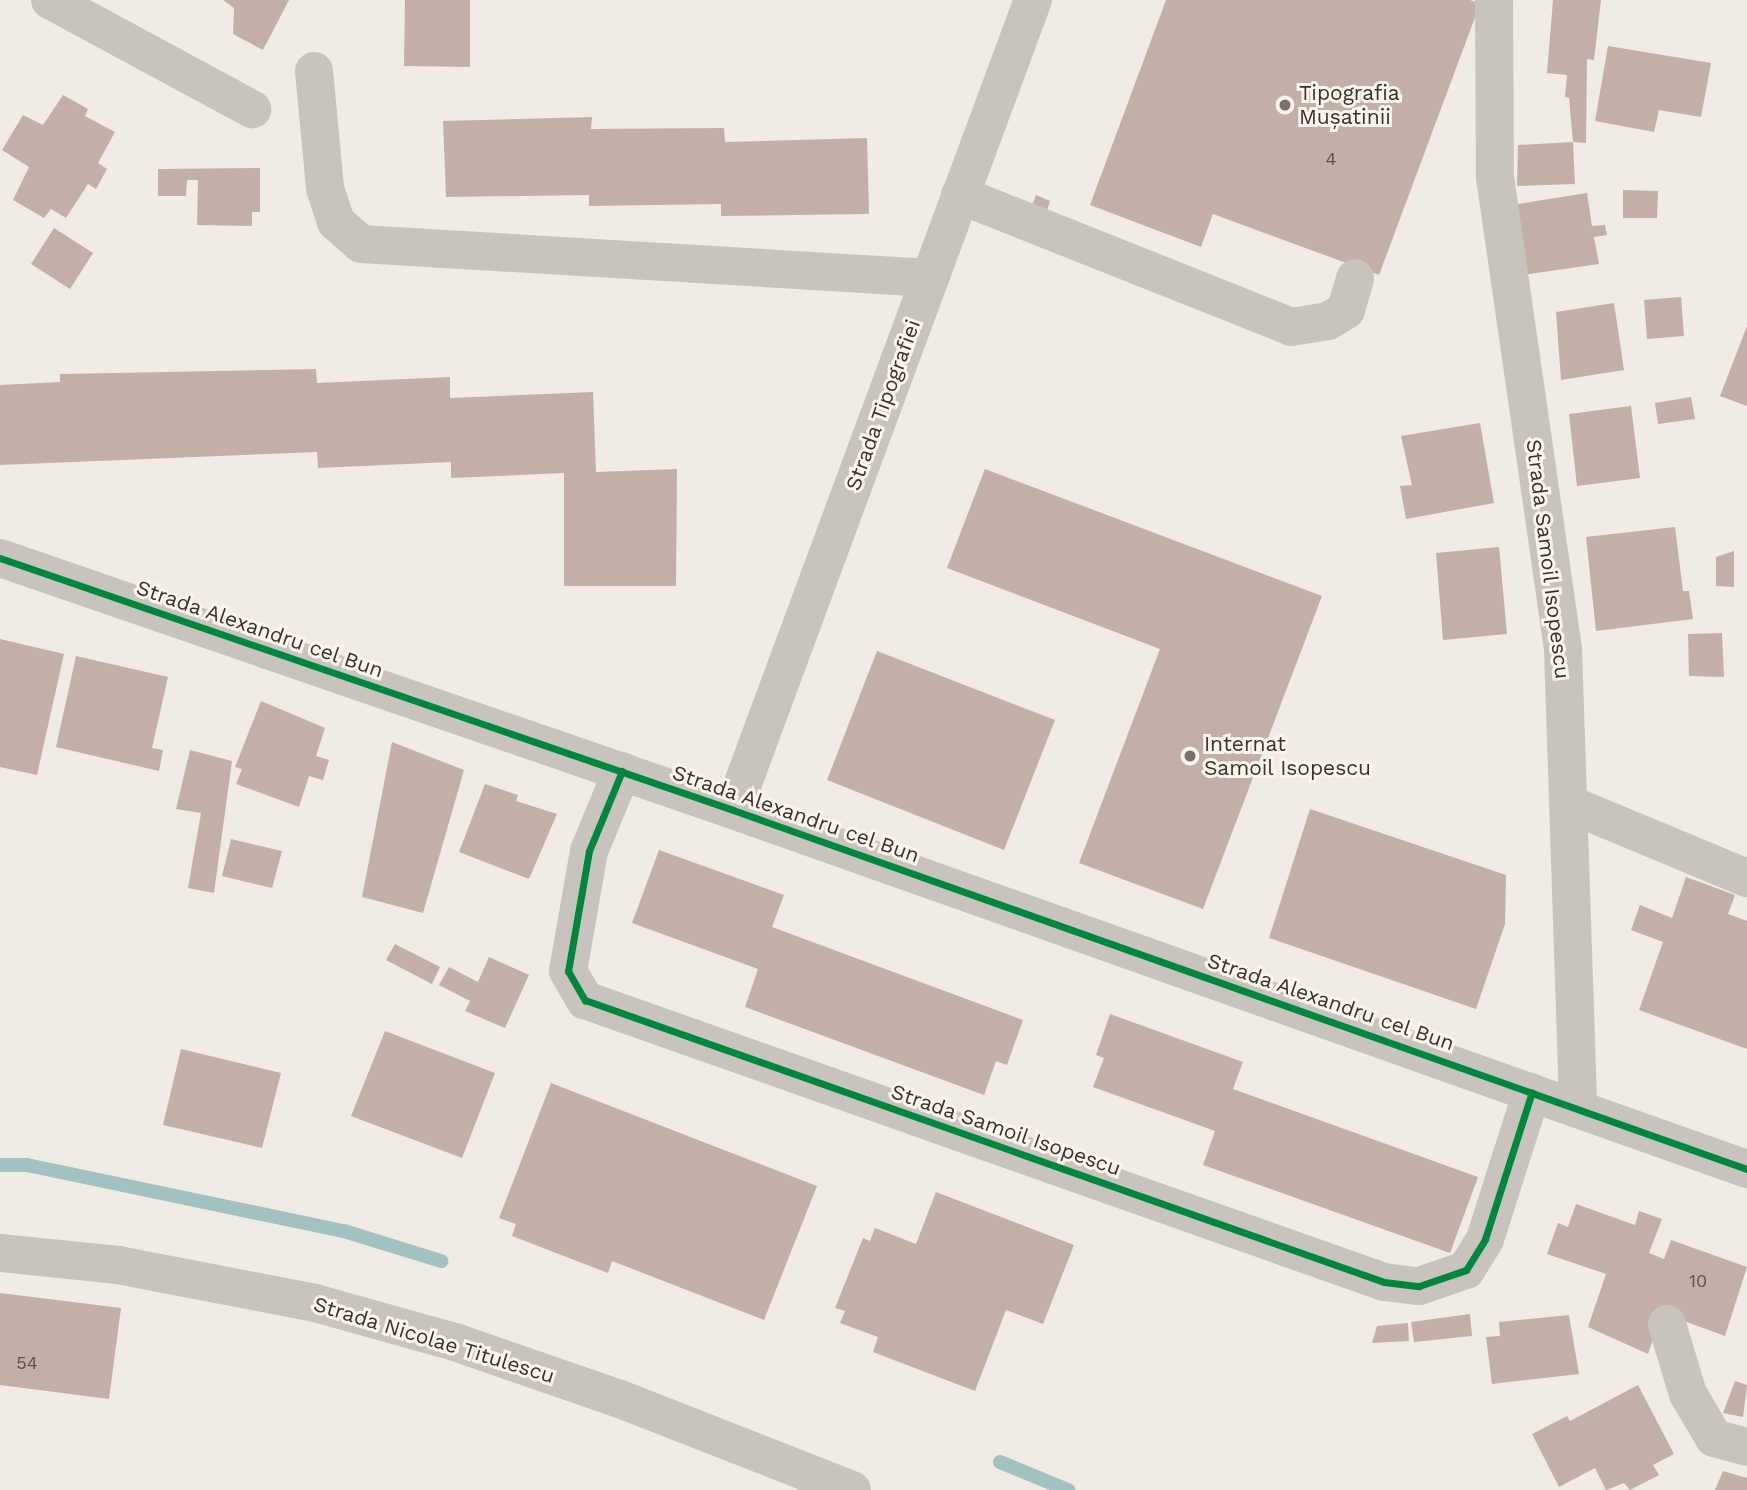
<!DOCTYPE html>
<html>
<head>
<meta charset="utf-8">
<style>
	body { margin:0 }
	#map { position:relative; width:1747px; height:1490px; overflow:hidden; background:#f0ebe5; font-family:"Work Sans",sans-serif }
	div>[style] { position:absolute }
	.stream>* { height:14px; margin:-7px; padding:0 7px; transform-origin:7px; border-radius:7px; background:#a1c2c1 }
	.building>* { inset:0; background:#c3afa7 }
	.minor>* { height:38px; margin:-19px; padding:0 19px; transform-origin:19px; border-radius:19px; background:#c9c3be }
	.cycleway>* { height:7px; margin:-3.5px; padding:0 3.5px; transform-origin:3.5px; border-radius:3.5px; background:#00873e }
	.dots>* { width:19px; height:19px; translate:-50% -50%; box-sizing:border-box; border:4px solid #fbf5ee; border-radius:50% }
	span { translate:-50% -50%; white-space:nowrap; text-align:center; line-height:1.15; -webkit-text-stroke:6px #fbf5ee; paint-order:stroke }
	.number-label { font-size:18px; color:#5d504a }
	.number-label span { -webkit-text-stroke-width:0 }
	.poi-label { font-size:21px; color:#3b302b }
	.left { translate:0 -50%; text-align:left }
	.street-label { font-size:21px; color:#3b302b }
</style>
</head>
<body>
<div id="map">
	<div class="stream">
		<i style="left:0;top:1165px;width:27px"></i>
		<i style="left:27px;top:1165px;width:324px;rotate:11.8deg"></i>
		<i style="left:344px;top:1231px;width:102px;rotate:17.2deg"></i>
		<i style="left:1000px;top:1462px;width:74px;rotate:22.4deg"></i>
	</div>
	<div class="building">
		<i style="clip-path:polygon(223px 0,289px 0,263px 50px,233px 34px,234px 8px)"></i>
		<i style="clip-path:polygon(405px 0,470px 0,470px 67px,404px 66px)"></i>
		<i style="clip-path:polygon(1166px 0,1470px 0,1480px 4px,1379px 275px,1213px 214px,1201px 247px,1090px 205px)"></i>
		<i style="clip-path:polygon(1553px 0,1601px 0,1594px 60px,1587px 59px,1586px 143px,1573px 142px,1569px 98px,1565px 97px,1567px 75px,1547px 73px)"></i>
		<i style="clip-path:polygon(1608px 46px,1711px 63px,1701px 117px,1659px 110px,1654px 132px,1595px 121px)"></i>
		<i style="clip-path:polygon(63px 95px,88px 109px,85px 116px,115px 132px,98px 163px,107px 169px,96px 189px,88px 184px,66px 218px,51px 209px,44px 218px,13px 200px,29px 167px,2px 150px,23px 115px,43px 125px)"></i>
		<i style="clip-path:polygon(592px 117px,591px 129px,724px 128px,725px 142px,867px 138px,869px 214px,721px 216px,721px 204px,589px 206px,589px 195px,446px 197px,443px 121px)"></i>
		<i style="clip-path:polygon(1573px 142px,1575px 184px,1517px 186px,1518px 145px)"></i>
		<i style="clip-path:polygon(260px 168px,260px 212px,252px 212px,252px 226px,197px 225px,198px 180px,187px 180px,186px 196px,158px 196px,158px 169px)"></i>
		<i style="clip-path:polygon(1623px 190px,1658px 191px,1657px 218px,1623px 218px)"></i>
		<i style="clip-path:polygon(1587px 193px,1592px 226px,1605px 225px,1607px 235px,1594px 237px,1599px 264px,1523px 275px,1512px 205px)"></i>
		<i style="clip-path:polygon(1036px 195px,1050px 201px,1045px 217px,1030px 211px)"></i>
		<i style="clip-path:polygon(54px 228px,93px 253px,70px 289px,31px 264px)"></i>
		<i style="clip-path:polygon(1681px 297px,1684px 336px,1647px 339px,1644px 300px)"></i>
		<i style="clip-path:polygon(1614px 303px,1624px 370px,1561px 380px,1556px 312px)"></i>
		<i style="clip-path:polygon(1747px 326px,1747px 406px,1720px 396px)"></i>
		<i style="clip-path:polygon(316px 369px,317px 383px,450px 377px,450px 398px,593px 392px,596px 472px,677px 469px,676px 586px,564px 586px,564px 473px,451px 478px,451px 462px,318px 468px,317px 452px,0 465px,0 385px,60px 382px,60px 374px)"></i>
		<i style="clip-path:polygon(1691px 397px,1695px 419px,1658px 424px,1655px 403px)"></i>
		<i style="clip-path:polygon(1631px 406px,1640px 478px,1577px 486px,1569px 414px)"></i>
		<i style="clip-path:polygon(1480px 423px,1494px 503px,1406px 519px,1400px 486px,1412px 485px,1401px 436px)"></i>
		<i style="clip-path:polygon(985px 469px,1322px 596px,1203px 909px,1079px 863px,1160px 649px,947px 568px)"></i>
		<i style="clip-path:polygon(1675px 527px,1683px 591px,1689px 591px,1693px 619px,1596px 631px,1586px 537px)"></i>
		<i style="clip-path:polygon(1499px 547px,1507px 634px,1443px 640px,1436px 553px)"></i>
		<i style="clip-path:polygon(1734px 551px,1734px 587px,1716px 586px,1716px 557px)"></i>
		<i style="clip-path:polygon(1722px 633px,1724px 677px,1689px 676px,1688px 634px)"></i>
		<i style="clip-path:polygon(0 639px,64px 654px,37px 775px,0 767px)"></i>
		<i style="clip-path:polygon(877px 651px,1055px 720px,1004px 850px,827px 780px)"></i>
		<i style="clip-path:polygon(76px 656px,168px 677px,152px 748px,163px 750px,159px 771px,56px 747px)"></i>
		<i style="clip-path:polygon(261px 701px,325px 728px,316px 756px,329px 760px,323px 780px,309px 776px,299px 807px,236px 784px,242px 769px,235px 767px)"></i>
		<i style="clip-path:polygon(392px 742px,464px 770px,423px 913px,362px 897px)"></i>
		<i style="clip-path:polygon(190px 750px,232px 761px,214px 893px,188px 888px,201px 813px,176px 809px)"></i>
		<i style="clip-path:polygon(485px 784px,518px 795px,516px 801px,557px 814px,529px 879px,459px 852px)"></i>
		<i style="clip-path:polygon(1310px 809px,1506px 875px,1505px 924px,1476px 1009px,1269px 938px)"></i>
		<i style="clip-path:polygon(231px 839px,282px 851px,272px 888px,222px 876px)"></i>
		<i style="clip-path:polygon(659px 850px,784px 895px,772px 927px,1023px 1020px,1007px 1065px,996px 1061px,984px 1095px,745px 1007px,758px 969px,632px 923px)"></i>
		<i style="clip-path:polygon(1686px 877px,1735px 895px,1728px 914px,1747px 921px,1747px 1049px,1639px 1010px,1663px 942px,1631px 930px,1640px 905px,1672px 918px)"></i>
		<i style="clip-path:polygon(395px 944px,440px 967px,432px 984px,386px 960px)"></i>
		<i style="clip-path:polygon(489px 957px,529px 975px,505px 1028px,465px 1011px,470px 1001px,439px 985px,449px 967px,478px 982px)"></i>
		<i style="clip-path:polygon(1110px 1014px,1243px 1062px,1233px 1089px,1478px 1177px,1450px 1253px,1203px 1165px,1215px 1131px,1093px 1087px,1104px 1058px,1096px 1055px)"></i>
		<i style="clip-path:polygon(385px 1031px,495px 1073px,462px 1158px,351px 1116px)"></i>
		<i style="clip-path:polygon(181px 1049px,281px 1073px,262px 1148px,163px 1125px)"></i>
		<i style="clip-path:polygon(551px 1083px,817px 1186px,764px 1320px,612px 1261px,608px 1273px,512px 1236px,516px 1224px,499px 1218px)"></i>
		<i style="clip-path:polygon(936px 1192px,1074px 1245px,1043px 1324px,1006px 1310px,975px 1391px,873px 1352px,878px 1337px,840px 1323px,845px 1311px,835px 1308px,863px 1238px,870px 1241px,875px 1228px,916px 1244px)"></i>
		<i style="clip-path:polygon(1576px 1204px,1635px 1225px,1639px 1211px,1662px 1219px,1649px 1253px,1664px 1259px,1671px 1240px,1747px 1267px,1725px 1336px,1662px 1313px,1648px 1354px,1588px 1327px,1606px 1274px,1547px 1254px,1558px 1223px,1568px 1227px)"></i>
		<i style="clip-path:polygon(0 1293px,121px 1308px,109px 1399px,0 1385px)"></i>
		<i style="clip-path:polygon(1470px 1314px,1472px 1336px,1414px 1342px,1411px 1322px)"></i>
		<i style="clip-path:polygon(1569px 1315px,1579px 1374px,1492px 1384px,1486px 1337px,1500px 1336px,1499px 1322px)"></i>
		<i style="clip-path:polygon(1408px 1323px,1409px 1341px,1372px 1343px,1377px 1326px)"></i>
		<i style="clip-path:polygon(1735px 1381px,1747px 1385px,1743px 1417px,1723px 1413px)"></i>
		<i style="clip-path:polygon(1638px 1385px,1674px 1454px,1653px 1465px,1659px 1475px,1630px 1490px,1624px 1483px,1606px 1490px,1595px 1468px,1559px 1487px,1532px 1434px,1567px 1416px,1570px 1421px)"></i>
		<i style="clip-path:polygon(1723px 1471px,1747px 1478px,1747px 1490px,1715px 1490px)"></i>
	</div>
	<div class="minor">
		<i style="left:50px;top:0;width:230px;rotate:28.4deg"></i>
		<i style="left:1494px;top:0;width:177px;rotate:89.7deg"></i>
		<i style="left:1495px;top:177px;width:477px;rotate:81.8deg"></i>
		<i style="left:1563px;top:649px;width:459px;rotate:88.1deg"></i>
		<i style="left:314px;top:71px;width:118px;rotate:84.6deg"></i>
		<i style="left:325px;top:188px;width:36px;rotate:72deg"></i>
		<i style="left:336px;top:222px;width:33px;rotate:41deg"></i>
		<i style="left:361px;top:244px;width:570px;rotate:3.42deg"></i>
		<i style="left:960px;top:195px;width:356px;rotate:21.7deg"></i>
		<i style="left:1291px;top:327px;width:37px;rotate:-9deg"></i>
		<i style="left:1328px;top:321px;width:21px;rotate:-31deg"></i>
		<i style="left:1346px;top:310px;width:33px;rotate:-74deg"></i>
		<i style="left:0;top:558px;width:775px;rotate:18.97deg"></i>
		<i style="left:733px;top:810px;width:1076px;rotate:19.5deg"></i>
		<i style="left:622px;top:771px;width:87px;rotate:112.4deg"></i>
		<i style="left:589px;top:851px;width:122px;rotate:99.9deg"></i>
		<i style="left:568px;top:971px;width:34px;rotate:60deg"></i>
		<i style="left:585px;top:1000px;width:847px;rotate:19.44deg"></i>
		<i style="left:1384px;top:1282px;width:35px;rotate:7deg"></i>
		<i style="left:1419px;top:1286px;width:50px;rotate:-18.8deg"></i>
		<i style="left:1466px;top:1270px;width:36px;rotate:-58deg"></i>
		<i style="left:1485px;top:1239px;width:154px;rotate:-72.3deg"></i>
		<i style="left:1569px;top:804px;width:193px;rotate:22.6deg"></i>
		<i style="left:733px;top:810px;width:864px;rotate:-69.68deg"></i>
		<i style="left:0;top:1253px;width:119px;rotate:5.8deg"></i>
		<i style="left:118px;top:1265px;width:201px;rotate:10.9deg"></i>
		<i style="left:315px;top:1303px;width:145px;rotate:15.6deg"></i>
		<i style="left:455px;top:1342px;width:175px;rotate:19.1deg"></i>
		<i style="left:620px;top:1399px;width:249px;rotate:21.4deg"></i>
		<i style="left:1667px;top:1324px;width:73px;rotate:73.3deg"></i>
		<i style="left:1688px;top:1394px;width:51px;rotate:59.4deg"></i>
		<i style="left:1714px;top:1438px;width:34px;rotate:15deg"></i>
	</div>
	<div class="cycleway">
		<i style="left:0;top:558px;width:775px;rotate:18.97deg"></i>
		<i style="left:733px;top:810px;width:1076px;rotate:19.5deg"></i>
		<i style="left:622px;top:771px;width:87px;rotate:112.4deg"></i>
		<i style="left:589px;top:851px;width:122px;rotate:99.9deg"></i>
		<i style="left:568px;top:971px;width:34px;rotate:60deg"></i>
		<i style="left:585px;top:1000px;width:847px;rotate:19.44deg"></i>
		<i style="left:1384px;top:1282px;width:35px;rotate:7deg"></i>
		<i style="left:1419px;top:1286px;width:50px;rotate:-18.8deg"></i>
		<i style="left:1466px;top:1270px;width:36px;rotate:-58deg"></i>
		<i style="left:1485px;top:1239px;width:154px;rotate:-72.3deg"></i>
	</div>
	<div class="dots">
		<i style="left:1285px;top:105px;background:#7a716c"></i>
		<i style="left:1190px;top:756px;background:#7a716c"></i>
	</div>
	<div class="number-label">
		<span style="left:1331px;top:159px">4</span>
		<span style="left:1698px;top:1281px">10</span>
		<span style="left:27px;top:1363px">54</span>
	</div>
	<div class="poi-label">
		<span class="left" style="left:1299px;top:105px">Tipografia<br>Mușatinii</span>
		<span class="left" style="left:1204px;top:756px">Internat<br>Samoil Isopescu</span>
	</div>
	<div class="street-label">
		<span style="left:883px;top:405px;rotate:-70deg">Strada Tipografiei</span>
		<span style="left:1548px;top:559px;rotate:83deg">Strada Samoil Isopescu</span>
		<span style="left:260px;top:629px;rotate:19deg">Strada Alexandru cel Bun</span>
		<span style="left:796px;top:814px;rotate:19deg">Strada Alexandru cel Bun</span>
		<span style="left:1331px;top:1002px;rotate:19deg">Strada Alexandru cel Bun</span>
		<span style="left:1006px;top:1130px;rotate:19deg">Strada Samoil Isopescu</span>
		<span style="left:434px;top:1340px;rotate:17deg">Strada Nicolae Titulescu</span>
	</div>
</div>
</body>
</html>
